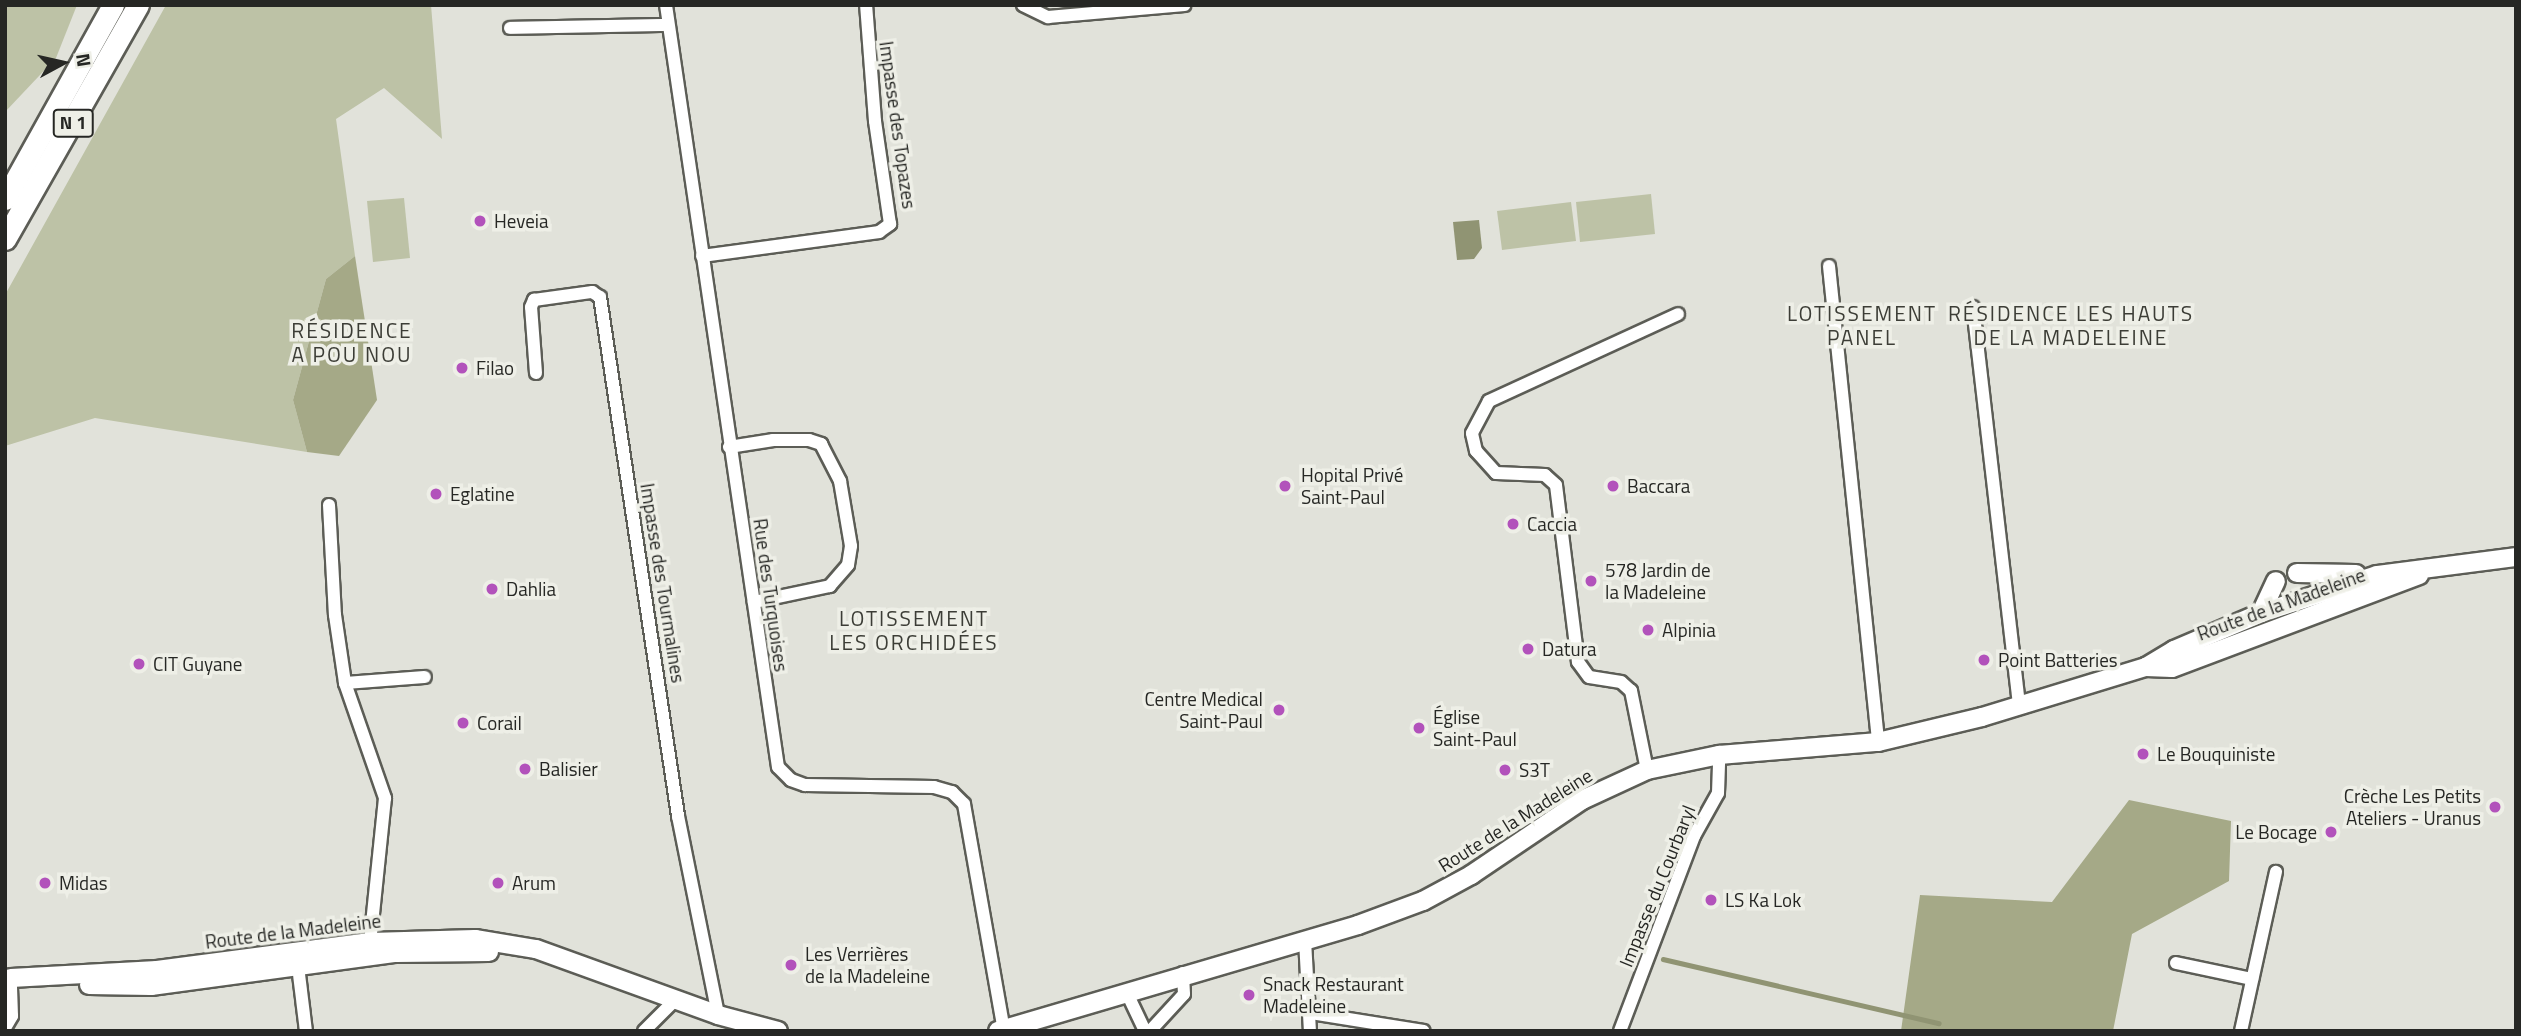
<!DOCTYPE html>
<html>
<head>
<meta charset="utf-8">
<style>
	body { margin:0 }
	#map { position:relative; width:2521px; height:1036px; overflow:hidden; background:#e1e2da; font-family:"Titillium Web",sans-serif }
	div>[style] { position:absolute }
	.green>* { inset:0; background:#bdc2a6 }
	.forest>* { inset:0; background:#a5a987 }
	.water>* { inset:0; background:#909473 }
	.stream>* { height:4.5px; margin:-2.25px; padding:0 2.25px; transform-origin:2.25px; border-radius:2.25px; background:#909473 }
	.roads { filter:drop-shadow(2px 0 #5c5d56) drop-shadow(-2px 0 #5c5d56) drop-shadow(0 2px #5c5d56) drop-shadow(0 -2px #5c5d56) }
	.minor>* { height:12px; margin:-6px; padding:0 6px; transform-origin:6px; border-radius:6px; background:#fff }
	.secondary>* { height:18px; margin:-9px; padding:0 9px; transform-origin:9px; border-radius:9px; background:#fff }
	.primary>* { height:21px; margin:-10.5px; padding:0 10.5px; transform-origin:10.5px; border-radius:10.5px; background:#fff }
	.dots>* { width:19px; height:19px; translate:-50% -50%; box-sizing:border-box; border:4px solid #eeefe7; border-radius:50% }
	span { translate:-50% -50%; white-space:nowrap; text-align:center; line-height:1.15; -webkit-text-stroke:7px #eeefe7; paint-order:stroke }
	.shield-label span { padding:2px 5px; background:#eeefe7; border:2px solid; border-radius:5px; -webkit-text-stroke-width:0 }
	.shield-label { font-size:18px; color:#262724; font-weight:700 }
	.street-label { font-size:19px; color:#262724 }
	.poi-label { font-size:19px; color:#262724 }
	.left { translate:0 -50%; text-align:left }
	.right { translate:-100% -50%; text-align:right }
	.neighbourhood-label { font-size:21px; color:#3c3d36; letter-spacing:2px }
	.frame { position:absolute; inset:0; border:7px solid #262724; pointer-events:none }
	.north { position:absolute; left:28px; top:28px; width:70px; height:70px; -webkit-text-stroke:5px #eeefe7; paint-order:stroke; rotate:82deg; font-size:19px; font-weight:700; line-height:28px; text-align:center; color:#262724 }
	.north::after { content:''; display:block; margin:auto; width:24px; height:32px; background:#262724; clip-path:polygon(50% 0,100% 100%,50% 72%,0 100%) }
</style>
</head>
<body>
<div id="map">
	<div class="green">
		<i style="clip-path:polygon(5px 5px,77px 5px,56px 58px,5px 112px)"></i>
		<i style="clip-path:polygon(166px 5px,431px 5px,442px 139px,384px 88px,336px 119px,355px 256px,326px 279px,293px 400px,307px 452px,95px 418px,5px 446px,5px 295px)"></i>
		<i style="clip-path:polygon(1651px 194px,1655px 234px,1580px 242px,1576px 202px)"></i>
		<i style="clip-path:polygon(404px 198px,410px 258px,373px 262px,367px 201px)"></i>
		<i style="clip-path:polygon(1571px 202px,1576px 241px,1502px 250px,1497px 211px)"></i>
	</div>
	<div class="forest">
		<i style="clip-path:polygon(355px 256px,377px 400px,339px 456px,307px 452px,293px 400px,326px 279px)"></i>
		<i style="clip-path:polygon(2129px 800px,2231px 821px,2229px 881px,2132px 934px,2113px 1031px,1901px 1031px,1920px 895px,2052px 902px)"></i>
	</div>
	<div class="water">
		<i style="clip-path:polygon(1479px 220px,1482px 248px,1474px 259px,1457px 260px,1453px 222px)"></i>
	</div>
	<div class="stream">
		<i style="left:1663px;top:959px;width:283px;rotate:13.1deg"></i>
	</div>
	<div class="roads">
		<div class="minor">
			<i style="left:666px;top:5px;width:770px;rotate:81.64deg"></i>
			<i style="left:778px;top:767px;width:18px;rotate:45deg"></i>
			<i style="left:791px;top:780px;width:15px;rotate:20deg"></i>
			<i style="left:805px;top:785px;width:129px;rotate:0.9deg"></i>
			<i style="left:934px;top:787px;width:19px;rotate:16deg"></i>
			<i style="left:952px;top:792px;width:17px;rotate:45deg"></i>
			<i style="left:964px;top:804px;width:230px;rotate:80deg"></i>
			<i style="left:1023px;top:5px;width:28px;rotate:26deg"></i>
			<i style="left:1048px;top:17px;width:137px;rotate:-5deg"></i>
			<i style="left:510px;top:28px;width:158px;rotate:-1.1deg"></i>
			<i style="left:702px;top:256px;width:179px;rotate:-7.7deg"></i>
			<i style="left:879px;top:232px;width:14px;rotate:-36deg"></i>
			<i style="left:890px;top:224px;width:104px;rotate:-98.3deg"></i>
			<i style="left:875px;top:121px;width:116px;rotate:-94.4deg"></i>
			<i style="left:1829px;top:266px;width:479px;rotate:84.1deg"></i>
			<i style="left:1973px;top:307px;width:403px;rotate:83.4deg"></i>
			<i style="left:536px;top:373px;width:66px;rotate:-94.3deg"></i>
			<i style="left:531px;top:307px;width:8px;rotate:-67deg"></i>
			<i style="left:534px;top:300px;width:59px;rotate:-7.9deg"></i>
			<i style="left:592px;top:292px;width:9px;rotate:32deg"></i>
			<i style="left:600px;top:297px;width:525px;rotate:81.45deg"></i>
			<i style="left:678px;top:816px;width:203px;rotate:78.6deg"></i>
			<i style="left:729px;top:447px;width:45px;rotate:-9deg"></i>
			<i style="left:773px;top:440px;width:36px"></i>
			<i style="left:809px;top:440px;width:13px;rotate:18deg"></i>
			<i style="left:821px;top:444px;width:42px;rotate:62.8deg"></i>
			<i style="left:840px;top:481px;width:66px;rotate:80.4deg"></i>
			<i style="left:851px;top:546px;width:19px;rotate:99deg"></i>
			<i style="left:848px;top:565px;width:28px;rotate:131deg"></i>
			<i style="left:830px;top:586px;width:78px;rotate:168.1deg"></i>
			<i style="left:329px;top:505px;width:110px;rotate:86.9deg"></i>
			<i style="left:335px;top:615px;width:69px;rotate:81.6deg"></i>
			<i style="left:345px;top:683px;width:122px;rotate:70.8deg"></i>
			<i style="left:385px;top:798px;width:145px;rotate:95.9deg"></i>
			<i style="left:345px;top:683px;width:80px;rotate:-4.3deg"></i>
			<i style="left:1647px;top:770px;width:81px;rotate:-101.4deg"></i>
			<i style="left:1631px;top:691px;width:13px;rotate:-138deg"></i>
			<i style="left:1621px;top:682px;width:32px;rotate:-171deg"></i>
			<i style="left:1589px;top:677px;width:19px;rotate:-126deg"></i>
			<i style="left:1578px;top:662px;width:178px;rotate:-97.1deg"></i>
			<i style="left:1556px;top:485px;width:15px;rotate:-138deg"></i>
			<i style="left:1545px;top:475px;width:49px;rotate:-177.7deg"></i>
			<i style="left:1496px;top:473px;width:30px;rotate:-132deg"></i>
			<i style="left:1476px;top:451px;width:18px;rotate:-103deg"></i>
			<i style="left:1472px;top:433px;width:36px;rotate:-62deg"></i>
			<i style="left:1489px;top:401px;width:208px;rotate:-24.7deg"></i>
			<i style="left:1305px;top:940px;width:91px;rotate:86.9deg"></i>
			<i style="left:297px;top:958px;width:74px;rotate:83deg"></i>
			<i style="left:2176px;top:963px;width:78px;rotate:11.9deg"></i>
			<i style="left:1126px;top:991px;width:44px;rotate:64.6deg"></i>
			<i style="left:1311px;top:1013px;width:114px;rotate:9.1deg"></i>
			<i style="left:5px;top:1028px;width:14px;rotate:-60deg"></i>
			<i style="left:12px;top:1016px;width:38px;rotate:-92deg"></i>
			<i style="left:644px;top:1031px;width:45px;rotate:-45deg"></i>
			<i style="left:1150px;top:1031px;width:50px;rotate:-47.4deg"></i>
			<i style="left:1184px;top:994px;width:21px;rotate:-93deg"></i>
			<i style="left:1620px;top:1031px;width:209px;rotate:-69.2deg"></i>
			<i style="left:1694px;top:836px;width:49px;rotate:-60.8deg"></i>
			<i style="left:1718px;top:793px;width:38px;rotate:-88deg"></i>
			<i style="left:2241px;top:1031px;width:163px;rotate:-77.6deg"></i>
		</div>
		<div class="secondary">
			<i style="left:2297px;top:573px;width:59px;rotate:1deg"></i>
			<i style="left:2261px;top:613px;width:35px;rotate:-65deg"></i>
			<i style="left:2146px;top:667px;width:26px;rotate:2deg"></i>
			<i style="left:2172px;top:668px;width:264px;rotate:-20.6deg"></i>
			<i style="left:11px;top:978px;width:146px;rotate:-3.1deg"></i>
			<i style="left:157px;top:970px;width:215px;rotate:-7.5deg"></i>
			<i style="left:370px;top:942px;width:105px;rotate:-1.6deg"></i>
			<i style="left:475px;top:939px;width:62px;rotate:9.3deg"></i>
			<i style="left:536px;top:949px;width:194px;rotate:19.9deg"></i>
			<i style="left:718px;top:1015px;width:62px;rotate:14.9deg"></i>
			<i style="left:89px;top:985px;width:62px;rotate:0.9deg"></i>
			<i style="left:151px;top:986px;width:247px;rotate:-7.7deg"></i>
			<i style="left:396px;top:953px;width:93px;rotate:-0.6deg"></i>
			<i style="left:998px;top:1031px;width:375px;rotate:-16.4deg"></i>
			<i style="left:1358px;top:925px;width:69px;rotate:-20.3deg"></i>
			<i style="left:1423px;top:901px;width:55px;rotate:-28.4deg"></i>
			<i style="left:1471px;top:875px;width:134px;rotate:-34deg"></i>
			<i style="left:1582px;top:800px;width:72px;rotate:-24.8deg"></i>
			<i style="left:1647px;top:770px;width:74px;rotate:-11.8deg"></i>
			<i style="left:1719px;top:755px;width:160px;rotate:-4.7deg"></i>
			<i style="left:1878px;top:742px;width:107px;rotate:-13.5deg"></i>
			<i style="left:1982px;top:717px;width:171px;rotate:-17deg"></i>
			<i style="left:2146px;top:667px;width:33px;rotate:-31deg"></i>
			<i style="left:2174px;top:650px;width:95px;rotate:-23deg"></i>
			<i style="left:2261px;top:613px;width:122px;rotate:-18.1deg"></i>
			<i style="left:2377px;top:575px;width:140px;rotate:-7.4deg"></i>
		</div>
		<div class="primary">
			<i style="left:5px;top:199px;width:222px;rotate:-60.9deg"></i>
			<i style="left:5px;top:239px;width:269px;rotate:-60.4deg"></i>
		</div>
	</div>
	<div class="dots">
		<i style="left:480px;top:221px;background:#b252bb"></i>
		<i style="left:462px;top:368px;background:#b252bb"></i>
		<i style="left:1285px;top:486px;background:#b252bb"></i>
		<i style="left:1613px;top:486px;background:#b252bb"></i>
		<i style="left:436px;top:494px;background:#b252bb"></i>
		<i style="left:1513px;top:524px;background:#b252bb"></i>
		<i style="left:1591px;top:581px;background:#b252bb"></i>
		<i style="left:492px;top:589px;background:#b252bb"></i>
		<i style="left:1648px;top:630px;background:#b252bb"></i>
		<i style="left:1528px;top:649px;background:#b252bb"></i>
		<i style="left:1984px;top:660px;background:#b252bb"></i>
		<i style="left:139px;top:664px;background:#b252bb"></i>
		<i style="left:1279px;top:710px;background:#b252bb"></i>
		<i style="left:463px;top:723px;background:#b252bb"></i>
		<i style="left:1419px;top:728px;background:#b252bb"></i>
		<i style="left:2143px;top:754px;background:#b252bb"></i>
		<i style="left:525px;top:769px;background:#b252bb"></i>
		<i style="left:1505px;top:770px;background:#b252bb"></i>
		<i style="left:2495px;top:807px;background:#b252bb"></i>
		<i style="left:2331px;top:832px;background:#b252bb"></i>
		<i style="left:45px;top:883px;background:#b252bb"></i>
		<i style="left:498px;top:883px;background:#b252bb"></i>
		<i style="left:1711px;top:900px;background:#b252bb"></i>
		<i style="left:791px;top:965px;background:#b252bb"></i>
		<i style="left:1249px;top:995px;background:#b252bb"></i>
	</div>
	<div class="shield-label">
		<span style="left:73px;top:123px">N 1</span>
	</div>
	<div class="street-label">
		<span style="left:898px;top:125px;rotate:82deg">Impasse des Topazes</span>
		<span style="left:663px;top:583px;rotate:81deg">Impasse des Tourmalines</span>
		<span style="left:771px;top:595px;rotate:82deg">Rue des Turquoises</span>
		<span style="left:2281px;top:604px;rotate:-20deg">Route de la Madeleine</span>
		<span style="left:1515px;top:820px;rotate:-32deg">Route de la Madeleine</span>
		<span style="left:1657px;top:886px;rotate:-68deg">Impasse du Courbaryl</span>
		<span style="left:293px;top:931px;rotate:-7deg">Route de la Madeleine</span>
	</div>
	<div class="poi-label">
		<span class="left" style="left:494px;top:221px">Heveia</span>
		<span class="left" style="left:476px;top:368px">Filao</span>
		<span class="left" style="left:1301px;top:486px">Hopital Privé<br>Saint-Paul</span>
		<span class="left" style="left:1627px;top:486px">Baccara</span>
		<span class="left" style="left:450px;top:494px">Eglatine</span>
		<span class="left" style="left:1527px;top:524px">Caccia</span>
		<span class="left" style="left:1605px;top:581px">578 Jardin de<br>la Madeleine</span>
		<span class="left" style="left:506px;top:589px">Dahlia</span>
		<span class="left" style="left:1662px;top:630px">Alpinia</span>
		<span class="left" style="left:1542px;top:649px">Datura</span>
		<span class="left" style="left:1998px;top:660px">Point Batteries</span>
		<span class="left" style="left:153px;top:664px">CIT Guyane</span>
		<span class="right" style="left:1263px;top:710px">Centre Medical<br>Saint-Paul</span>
		<span class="left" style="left:1433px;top:728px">Église<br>Saint-Paul</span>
		<span class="left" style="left:477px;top:723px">Corail</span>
		<span class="left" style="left:2157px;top:754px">Le Bouquiniste</span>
		<span class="left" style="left:539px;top:769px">Balisier</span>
		<span class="left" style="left:1519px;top:770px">S3T</span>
		<span class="right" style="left:2481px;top:807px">Crèche Les Petits<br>Ateliers - Uranus</span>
		<span class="right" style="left:2317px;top:832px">Le Bocage</span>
		<span class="left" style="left:59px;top:883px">Midas</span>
		<span class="left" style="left:512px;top:883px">Arum</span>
		<span class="left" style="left:1725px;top:900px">LS Ka Lok</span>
		<span class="left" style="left:805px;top:965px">Les Verrières<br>de la Madeleine</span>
		<span class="left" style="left:1263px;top:995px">Snack Restaurant<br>Madeleine</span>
	</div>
	<div class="neighbourhood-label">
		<span style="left:1862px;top:325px">LOTISSEMENT<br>PANEL</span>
		<span style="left:2071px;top:325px">RÉSIDENCE LES HAUTS<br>DE LA MADELEINE</span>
		<span style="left:352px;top:342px">RÉSIDENCE<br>A POU NOU</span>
		<span style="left:914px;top:630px">LOTISSEMENT<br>LES ORCHIDÉES</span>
	</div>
	<div class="frame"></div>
	<div class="north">N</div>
</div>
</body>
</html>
